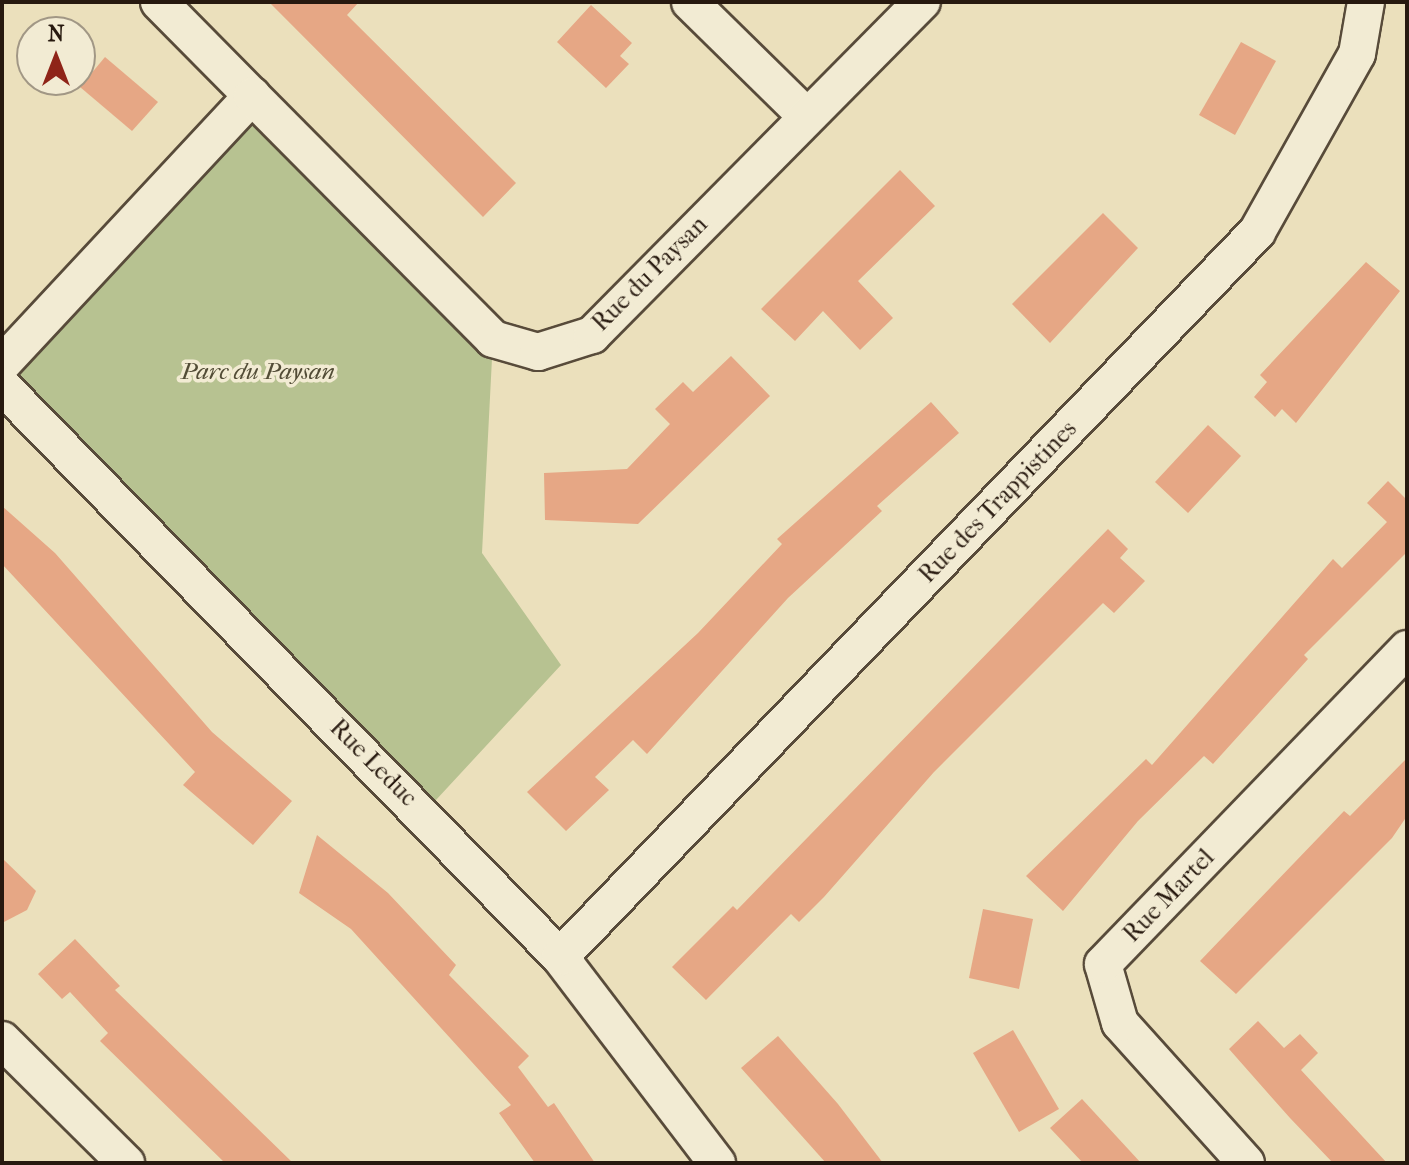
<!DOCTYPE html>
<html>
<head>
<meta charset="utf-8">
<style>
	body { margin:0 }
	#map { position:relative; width:1409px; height:1165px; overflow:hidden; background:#ebe0bc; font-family:"IM FELL French Canon",serif }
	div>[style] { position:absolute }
	.green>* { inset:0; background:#b7c291 }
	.building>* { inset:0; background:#e6a785 }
	.roads { filter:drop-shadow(2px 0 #584b3a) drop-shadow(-2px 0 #584b3a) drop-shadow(0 2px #584b3a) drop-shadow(0 -2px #584b3a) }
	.street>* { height:36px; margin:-18px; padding:0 18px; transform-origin:18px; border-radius:18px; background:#f2ebd3 }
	span { translate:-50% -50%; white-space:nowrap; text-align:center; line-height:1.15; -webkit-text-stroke:7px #f2ebd3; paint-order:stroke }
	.street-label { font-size:24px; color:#27190f }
	.park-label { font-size:24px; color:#524c36; font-style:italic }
	.frame { position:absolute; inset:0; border:4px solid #27190f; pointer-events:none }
	.north { position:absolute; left:16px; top:16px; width:80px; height:80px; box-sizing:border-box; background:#f2ebd3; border:2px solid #a19785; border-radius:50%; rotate:0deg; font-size:22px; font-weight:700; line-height:32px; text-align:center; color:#27190f }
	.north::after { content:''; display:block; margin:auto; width:28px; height:36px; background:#8f2418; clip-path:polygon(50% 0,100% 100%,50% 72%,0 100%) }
</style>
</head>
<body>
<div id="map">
	<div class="green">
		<i style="clip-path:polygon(252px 96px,493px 339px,482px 553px,561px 665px,423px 814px,2px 386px)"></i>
	</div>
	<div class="building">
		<i style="clip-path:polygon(269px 2px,359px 2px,347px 15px,516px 183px,483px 217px)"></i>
		<i style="clip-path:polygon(591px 5px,632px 43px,620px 56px,629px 64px,606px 88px,557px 42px)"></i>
		<i style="clip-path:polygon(1241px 42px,1276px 61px,1235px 135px,1199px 115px)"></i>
		<i style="clip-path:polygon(105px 57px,158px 102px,132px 131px,80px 87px)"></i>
		<i style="clip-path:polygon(900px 170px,935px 206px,858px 281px,893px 318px,860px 350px,823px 311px,795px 341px,761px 309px)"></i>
		<i style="clip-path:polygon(1103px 213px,1138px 248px,1050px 343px,1012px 304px)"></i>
		<i style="clip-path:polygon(1366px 262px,1400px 291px,1296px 423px,1282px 409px,1275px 417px,1254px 397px,1267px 382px,1260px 375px)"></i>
		<i style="clip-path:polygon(731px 356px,770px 396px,638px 524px,545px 520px,544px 473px,627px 469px,670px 424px,655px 409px,683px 382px,693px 392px)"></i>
		<i style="clip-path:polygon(931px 402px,959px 433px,877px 506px,882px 511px,788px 598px,647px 754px,633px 740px,595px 777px,609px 790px,566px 831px,527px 792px,698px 633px,782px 544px,777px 539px)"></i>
		<i style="clip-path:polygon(1208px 425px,1241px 456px,1188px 513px,1155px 482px)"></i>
		<i style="clip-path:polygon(1388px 481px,1407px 500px,1407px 552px,1304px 655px,1308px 659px,1213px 764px,1204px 756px,1138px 821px,1063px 911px,1026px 876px,1146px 759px,1152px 765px,1333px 559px,1342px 568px,1387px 522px,1367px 503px)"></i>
		<i style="clip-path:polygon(2px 506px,55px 553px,212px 732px,292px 801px,253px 845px,183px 785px,195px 772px,2px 564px)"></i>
		<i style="clip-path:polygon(1108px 529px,1128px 549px,1120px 558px,1145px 581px,1114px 613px,1103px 603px,934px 772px,824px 897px,799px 922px,791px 914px,706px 1000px,672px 967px,733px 906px,737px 910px)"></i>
		<i style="clip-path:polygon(1407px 758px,1407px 816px,1392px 838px,1236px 994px,1200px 961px,1344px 811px,1350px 816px)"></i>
		<i style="clip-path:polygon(317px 835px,388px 893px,456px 965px,449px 975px,529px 1056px,518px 1067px,548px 1107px,554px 1103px,595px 1163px,535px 1163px,499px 1113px,511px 1105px,351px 929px,299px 893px)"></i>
		<i style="clip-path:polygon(2px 858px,36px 891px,27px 910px,2px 923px)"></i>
		<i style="clip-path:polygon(983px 909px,1033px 919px,1019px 989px,969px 978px)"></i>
		<i style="clip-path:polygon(75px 939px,120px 986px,115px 990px,293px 1163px,225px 1163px,100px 1041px,108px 1033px,70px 992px,62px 999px,38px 974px)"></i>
		<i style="clip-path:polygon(1258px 1021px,1284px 1048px,1300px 1034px,1318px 1053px,1301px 1070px,1387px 1163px,1333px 1163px,1290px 1118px,1229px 1049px)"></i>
		<i style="clip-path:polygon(1013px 1030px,1059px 1109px,1019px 1132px,973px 1053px)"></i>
		<i style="clip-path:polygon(778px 1036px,838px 1104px,883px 1163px,826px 1163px,741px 1068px)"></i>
		<i style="clip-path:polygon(1082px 1099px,1141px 1163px,1083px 1163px,1050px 1128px)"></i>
	</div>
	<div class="roads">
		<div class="street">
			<i style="left:159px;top:2px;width:132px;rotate:45.3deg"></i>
			<i style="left:690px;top:2px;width:161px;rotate:44.5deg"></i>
			<i style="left:2px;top:364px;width:367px;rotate:-47deg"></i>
			<i style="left:252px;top:96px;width:342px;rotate:45.2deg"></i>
			<i style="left:493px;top:339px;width:47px;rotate:16.1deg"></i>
			<i style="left:538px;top:352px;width:57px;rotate:-17.5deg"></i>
			<i style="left:592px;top:335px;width:469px;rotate:-45.3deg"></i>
			<i style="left:2px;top:386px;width:798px;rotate:45.66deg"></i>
			<i style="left:560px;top:957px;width:259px;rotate:52.7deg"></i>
			<i style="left:560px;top:957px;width:1006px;rotate:-46.13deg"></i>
			<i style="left:1257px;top:232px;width:204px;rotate:-60.7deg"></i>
			<i style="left:1357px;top:54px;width:53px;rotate:-80.2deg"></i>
			<i style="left:2px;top:1040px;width:175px;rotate:44.8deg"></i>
			<i style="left:1246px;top:1163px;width:188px;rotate:-132deg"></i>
			<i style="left:1120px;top:1023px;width:61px;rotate:-106.1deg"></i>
			<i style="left:1103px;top:964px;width:438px;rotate:-46deg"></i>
		</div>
	</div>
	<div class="street-label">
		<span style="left:650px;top:274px;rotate:-45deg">Rue du Paysan</span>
		<span style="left:998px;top:502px;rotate:-46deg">Rue des Trappistines</span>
		<span style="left:373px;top:763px;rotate:45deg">Rue Leduc</span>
		<span style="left:1169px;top:896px;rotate:-46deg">Rue Martel</span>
	</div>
	<div class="park-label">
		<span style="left:258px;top:372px">Parc du Paysan</span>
	</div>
	<div class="frame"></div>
	<div class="north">N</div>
</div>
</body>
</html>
